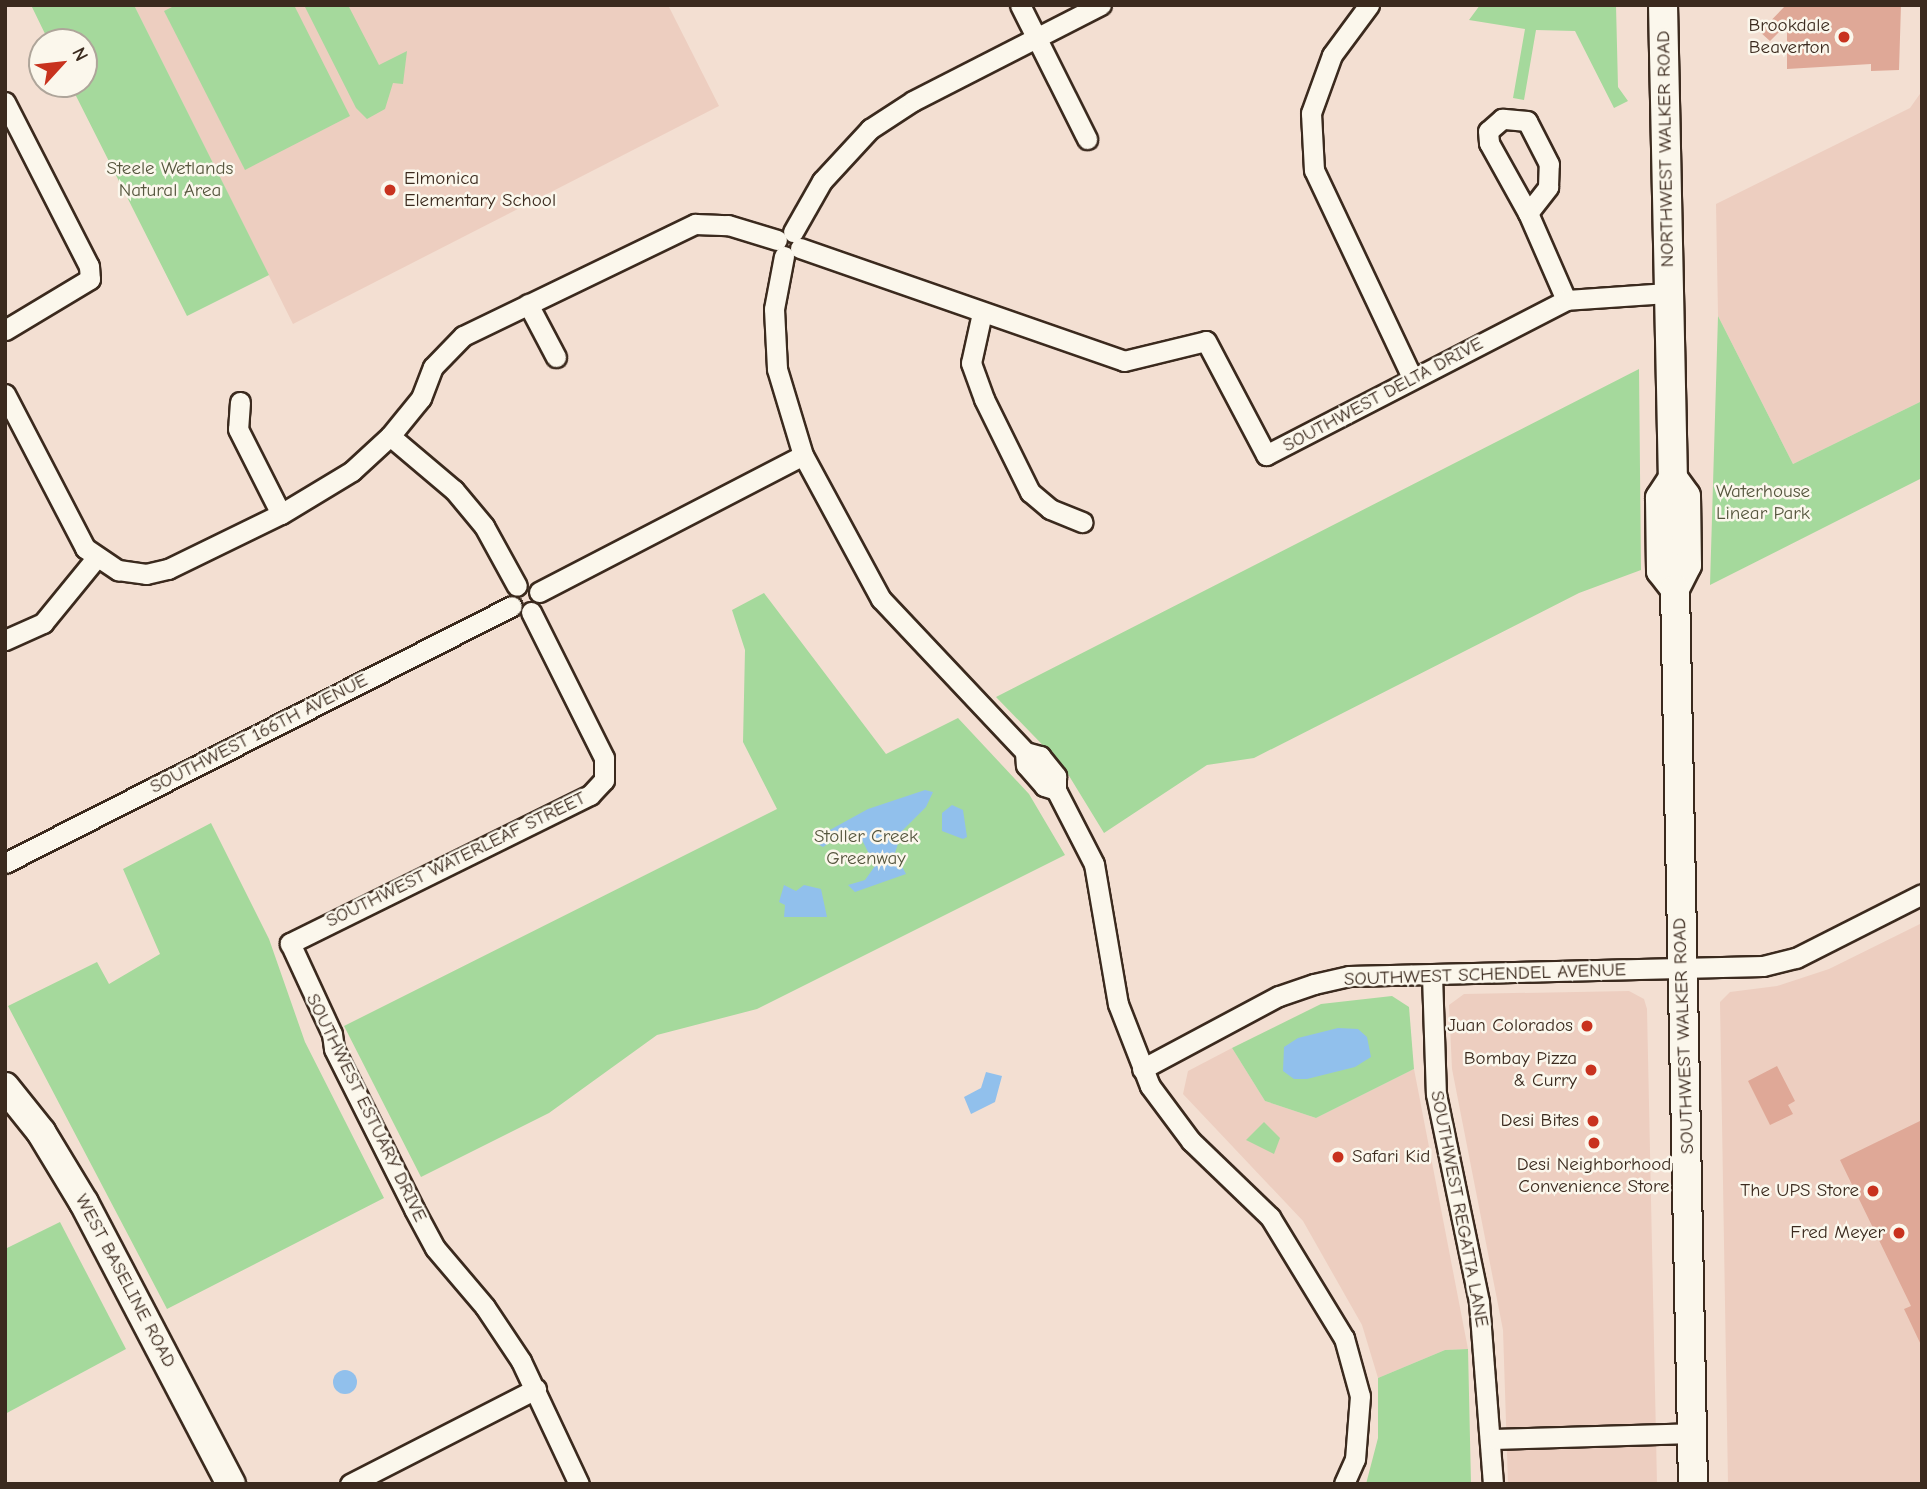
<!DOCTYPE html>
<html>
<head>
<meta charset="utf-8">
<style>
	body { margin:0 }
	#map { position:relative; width:1927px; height:1489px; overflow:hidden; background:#f3dfd2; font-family:"Comic Neue",sans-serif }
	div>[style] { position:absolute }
	.built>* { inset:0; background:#edcec0 }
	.green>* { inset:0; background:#a5d99c }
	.water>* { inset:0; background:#91c0ec }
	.round { border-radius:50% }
	.building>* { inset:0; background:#dfa897 }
	.roads { filter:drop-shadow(2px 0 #3b2a1e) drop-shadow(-2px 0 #3b2a1e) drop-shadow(0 2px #3b2a1e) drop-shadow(0 -2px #3b2a1e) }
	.street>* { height:19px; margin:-9.5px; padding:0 9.5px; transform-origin:9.5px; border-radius:9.5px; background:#fbf7ec }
	.secondary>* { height:28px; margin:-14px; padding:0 14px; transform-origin:14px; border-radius:14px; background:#fbf7ec }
	.dots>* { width:19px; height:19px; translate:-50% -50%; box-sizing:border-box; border:4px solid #fbf7ec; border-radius:50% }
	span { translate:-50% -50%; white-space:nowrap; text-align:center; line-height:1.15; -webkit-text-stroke:5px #fbf7ec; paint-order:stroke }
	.poi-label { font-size:19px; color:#3b2a1e }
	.right { translate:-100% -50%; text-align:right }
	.left { translate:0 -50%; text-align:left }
	.street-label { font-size:19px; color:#3b2a1e }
	.park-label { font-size:19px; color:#56563e }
	.frame { position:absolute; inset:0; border:7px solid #3b2a1e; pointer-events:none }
	.north { position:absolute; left:28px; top:28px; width:70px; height:70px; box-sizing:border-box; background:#fbf7ec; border:2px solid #aea59a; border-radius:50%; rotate:63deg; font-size:19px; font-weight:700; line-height:28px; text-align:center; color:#3b2a1e }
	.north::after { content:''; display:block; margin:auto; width:24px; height:32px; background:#c8321e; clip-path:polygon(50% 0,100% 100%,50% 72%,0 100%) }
</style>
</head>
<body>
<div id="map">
	<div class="built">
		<i style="clip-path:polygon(134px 5px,668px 5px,719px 106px,293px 324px)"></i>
		<i style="clip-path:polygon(1922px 91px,1922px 401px,1793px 464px,1718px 316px,1716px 204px,1910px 108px)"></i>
		<i style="clip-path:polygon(1922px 923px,1922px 1484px,1728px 1484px,1720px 1002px,1730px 992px,1777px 986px,1829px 969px)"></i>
		<i style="clip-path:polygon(1629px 991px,1644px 999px,1647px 1009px,1657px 1484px,1508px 1484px,1503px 1330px,1452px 1069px,1449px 1005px,1464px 994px)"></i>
		<i style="clip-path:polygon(1232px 1048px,1265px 1101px,1316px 1118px,1414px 1069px,1468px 1349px,1445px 1350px,1378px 1378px,1362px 1325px,1303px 1221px,1183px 1094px,1188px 1071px)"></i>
	</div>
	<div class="green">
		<i style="clip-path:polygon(31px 5px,134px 5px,269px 275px,187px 316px,70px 84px,84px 84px,84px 42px,49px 42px)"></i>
		<i style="clip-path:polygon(176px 5px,294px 5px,350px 116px,245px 170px,164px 11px)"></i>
		<i style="clip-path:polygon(304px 5px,348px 5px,379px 65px,407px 51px,403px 84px,393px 83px,385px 109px,367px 119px,356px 108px)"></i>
		<i style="clip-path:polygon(1480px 5px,1616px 5px,1618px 87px,1628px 101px,1614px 108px,1575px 31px,1536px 30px,1524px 100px,1513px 98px,1525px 29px,1469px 20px)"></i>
		<i style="clip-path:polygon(1718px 316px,1793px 464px,1922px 401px,1922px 478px,1710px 585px)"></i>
		<i style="clip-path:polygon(1639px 369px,1641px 570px,1579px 593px,1254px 758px,1207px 765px,1104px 833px,1063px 766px,996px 697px)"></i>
		<i style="clip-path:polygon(764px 593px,886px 754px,958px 718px,1029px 794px,1065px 855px,757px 1009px,657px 1035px,549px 1113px,421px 1177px,344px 1026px,777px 809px,743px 742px,745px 650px,732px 610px)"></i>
		<i style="clip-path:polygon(211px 823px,269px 939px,305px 1042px,384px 1198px,167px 1309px,8px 1006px,97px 962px,109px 984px,160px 954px,123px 869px)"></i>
		<i style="clip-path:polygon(1392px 996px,1409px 1007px,1414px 1069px,1316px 1118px,1265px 1101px,1232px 1048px,1321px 1004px)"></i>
		<i style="clip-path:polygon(1264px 1122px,1280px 1138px,1274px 1154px,1246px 1140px)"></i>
		<i style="clip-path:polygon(60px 1222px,126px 1349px,5px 1414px,5px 1249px)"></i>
		<i style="clip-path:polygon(1468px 1349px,1471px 1484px,1366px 1484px,1378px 1438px,1378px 1378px,1445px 1350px)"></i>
	</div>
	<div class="water">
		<i style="clip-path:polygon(925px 790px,933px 792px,926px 807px,902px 831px,895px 853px,906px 874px,855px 892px,848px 885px,865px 880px,875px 866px,859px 834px,848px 830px,823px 847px,814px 842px,817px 837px,868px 809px)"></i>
		<i style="clip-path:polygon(952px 805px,963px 810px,967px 837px,963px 839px,942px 831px,942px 813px)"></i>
		<i style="clip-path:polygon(784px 885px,796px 891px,804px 885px,821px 889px,827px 917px,784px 917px,785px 905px,779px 902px)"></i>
		<i style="clip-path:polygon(1338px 1028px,1358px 1029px,1367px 1037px,1371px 1057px,1355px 1067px,1307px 1079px,1294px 1079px,1283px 1071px,1284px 1047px,1298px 1038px)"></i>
		<i style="clip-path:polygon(986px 1072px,1002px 1076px,995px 1102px,971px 1114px,964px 1097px,981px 1088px)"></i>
		<i class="round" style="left:333px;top:1370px;width:24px;height:24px"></i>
	</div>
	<div class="building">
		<i style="clip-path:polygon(1786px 5px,1901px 5px,1899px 70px,1871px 71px,1871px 64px,1787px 69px,1787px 24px,1770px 41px,1760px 32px)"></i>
		<i style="clip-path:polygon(1777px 1066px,1795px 1101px,1788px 1105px,1793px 1114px,1770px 1125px,1748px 1081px)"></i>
		<i style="clip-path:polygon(1922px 1120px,1922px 1347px,1904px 1309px,1911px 1306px,1840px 1160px)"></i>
	</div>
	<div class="roads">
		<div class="street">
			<i style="left:1020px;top:5px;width:150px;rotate:63.4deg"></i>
			<i style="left:1369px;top:5px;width:62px;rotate:126.5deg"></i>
			<i style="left:1332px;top:55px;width:62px;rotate:109.9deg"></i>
			<i style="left:1311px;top:113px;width:57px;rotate:87deg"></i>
			<i style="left:1314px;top:170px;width:229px;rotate:64.7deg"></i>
			<i style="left:5px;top:102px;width:184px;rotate:62.9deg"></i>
			<i style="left:89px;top:266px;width:13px;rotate:86deg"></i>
			<i style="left:90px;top:279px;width:99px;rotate:149deg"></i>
			<i style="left:1528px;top:213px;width:33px;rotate:-52deg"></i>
			<i style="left:1548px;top:187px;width:23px;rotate:-88deg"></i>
			<i style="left:1549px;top:164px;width:48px;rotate:-117.1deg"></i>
			<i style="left:1527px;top:121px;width:25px;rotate:-175deg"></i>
			<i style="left:1502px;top:119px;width:18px;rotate:139deg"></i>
			<i style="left:1488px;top:131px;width:12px;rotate:85deg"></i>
			<i style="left:1489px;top:143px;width:80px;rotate:60.9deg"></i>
			<i style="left:1528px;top:213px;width:95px;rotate:66.4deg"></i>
			<i style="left:793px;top:232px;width:59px;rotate:-60.4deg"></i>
			<i style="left:822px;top:181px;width:71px;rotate:-47.3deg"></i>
			<i style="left:870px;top:129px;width:51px;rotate:-33.1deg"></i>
			<i style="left:913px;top:101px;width:211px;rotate:-27.1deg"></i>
			<i style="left:800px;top:248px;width:343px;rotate:19.2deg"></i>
			<i style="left:1124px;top:361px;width:84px;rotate:-13.7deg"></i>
			<i style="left:1206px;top:341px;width:129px;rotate:62.2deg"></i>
			<i style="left:1266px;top:455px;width:338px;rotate:-27.3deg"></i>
			<i style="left:1566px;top:300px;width:103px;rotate:-3.9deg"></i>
			<i style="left:784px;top:256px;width:54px;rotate:100.7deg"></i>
			<i style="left:774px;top:309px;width:60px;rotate:87.1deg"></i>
			<i style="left:777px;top:369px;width:90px;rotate:73.2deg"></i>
			<i style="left:803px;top:455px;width:164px;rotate:61.6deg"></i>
			<i style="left:881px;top:599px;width:210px;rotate:46.7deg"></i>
			<i style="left:1025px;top:752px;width:16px;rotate:15deg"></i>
			<i style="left:1040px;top:756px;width:26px;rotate:51deg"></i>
			<i style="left:1056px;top:776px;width:14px;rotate:90deg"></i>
			<i style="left:1056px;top:790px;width:83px;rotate:62.8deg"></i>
			<i style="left:1094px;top:864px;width:142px;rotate:80.3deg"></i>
			<i style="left:1118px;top:1004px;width:88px;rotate:68.7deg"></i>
			<i style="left:1150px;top:1086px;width:69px;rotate:53.3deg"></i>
			<i style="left:1191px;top:1141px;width:110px;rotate:43.9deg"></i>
			<i style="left:1270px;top:1217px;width:142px;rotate:58.6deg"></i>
			<i style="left:1344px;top:1338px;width:60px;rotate:74.6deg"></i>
			<i style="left:1360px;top:1396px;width:63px;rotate:94.5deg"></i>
			<i style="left:1355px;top:1459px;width:27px;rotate:114deg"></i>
			<i style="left:528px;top:304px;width:60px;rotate:62.2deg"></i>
			<i style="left:982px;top:313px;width:51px;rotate:102.4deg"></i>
			<i style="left:971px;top:363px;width:38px;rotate:70deg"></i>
			<i style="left:984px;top:399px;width:104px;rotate:63.7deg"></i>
			<i style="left:1030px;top:492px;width:26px;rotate:40deg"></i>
			<i style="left:1050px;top:509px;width:35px;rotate:22deg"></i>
			<i style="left:5px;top:394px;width:174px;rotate:62.5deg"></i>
			<i style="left:85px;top:548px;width:40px;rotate:34deg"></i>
			<i style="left:118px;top:570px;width:28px;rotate:8deg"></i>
			<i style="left:146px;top:574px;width:23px;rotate:-13deg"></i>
			<i style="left:168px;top:569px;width:126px;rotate:-26deg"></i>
			<i style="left:281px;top:514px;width:83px;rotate:-31.2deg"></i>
			<i style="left:352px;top:471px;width:52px;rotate:-42.6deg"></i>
			<i style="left:390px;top:436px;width:49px;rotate:-50.8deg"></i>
			<i style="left:421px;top:398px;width:33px;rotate:-69deg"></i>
			<i style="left:433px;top:367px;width:43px;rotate:-45.9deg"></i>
			<i style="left:463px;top:336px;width:258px;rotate:-25.8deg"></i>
			<i style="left:695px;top:224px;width:33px;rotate:2deg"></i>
			<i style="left:728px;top:225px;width:51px;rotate:17deg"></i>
			<i style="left:240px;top:402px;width:27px;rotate:94deg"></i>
			<i style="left:238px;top:429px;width:95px;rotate:63.2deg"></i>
			<i style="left:390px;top:436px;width:84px;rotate:40.2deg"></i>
			<i style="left:454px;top:490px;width:47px;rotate:50.2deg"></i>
			<i style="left:484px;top:526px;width:68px;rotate:61.2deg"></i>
			<i style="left:539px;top:592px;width:297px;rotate:-27.4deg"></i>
			<i style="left:531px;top:612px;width:163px;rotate:63.4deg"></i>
			<i style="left:604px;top:758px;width:22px;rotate:90deg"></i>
			<i style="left:604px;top:780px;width:21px;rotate:133deg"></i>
			<i style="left:590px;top:795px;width:335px;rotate:153.7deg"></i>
			<i style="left:290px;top:943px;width:100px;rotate:65.2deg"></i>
			<i style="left:332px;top:1034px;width:15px;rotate:82deg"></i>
			<i style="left:334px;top:1049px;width:179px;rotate:63.4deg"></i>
			<i style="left:414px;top:1209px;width:44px;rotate:61.7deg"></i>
			<i style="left:435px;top:1248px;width:77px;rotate:49.7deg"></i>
			<i style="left:485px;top:1307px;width:65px;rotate:56.3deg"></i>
			<i style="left:521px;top:1361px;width:136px;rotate:64.8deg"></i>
			<i style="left:5px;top:640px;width:42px;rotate:-24.1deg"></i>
			<i style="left:43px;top:623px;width:84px;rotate:-50.8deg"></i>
			<i style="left:1025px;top:752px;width:13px;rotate:86deg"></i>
			<i style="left:1026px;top:765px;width:28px;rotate:49deg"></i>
			<i style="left:1044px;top:786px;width:13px;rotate:18deg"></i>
			<i style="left:5px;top:863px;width:568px;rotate:-26.88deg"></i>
			<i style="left:1432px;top:975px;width:119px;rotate:88.1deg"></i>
			<i style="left:1436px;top:1094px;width:212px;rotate:78.3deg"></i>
			<i style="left:1479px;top:1302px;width:183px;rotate:85.6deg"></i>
			<i style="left:1142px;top:1069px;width:155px;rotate:-28.1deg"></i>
			<i style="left:1279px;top:996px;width:37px;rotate:-19deg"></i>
			<i style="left:1314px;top:984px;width:36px;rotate:-13deg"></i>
			<i style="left:1349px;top:976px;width:414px;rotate:-1.4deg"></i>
			<i style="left:1763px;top:966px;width:34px;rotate:-14deg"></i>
			<i style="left:1796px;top:958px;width:141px;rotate:-26.9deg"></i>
			<i style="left:1494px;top:1439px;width:197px;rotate:-1.7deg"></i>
			<i style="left:350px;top:1484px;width:209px;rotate:-27.1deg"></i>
		</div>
		<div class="secondary">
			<i style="left:1663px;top:5px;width:473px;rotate:88.8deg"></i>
			<i style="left:1673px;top:478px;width:24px;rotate:123deg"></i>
			<i style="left:1660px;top:498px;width:73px;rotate:89.2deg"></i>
			<i style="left:1661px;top:571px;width:23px;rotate:52deg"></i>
			<i style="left:1673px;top:478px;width:22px;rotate:54deg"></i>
			<i style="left:1686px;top:496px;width:69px;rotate:89.2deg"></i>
			<i style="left:1687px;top:565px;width:27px;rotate:117deg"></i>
			<i style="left:1675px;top:589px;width:895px;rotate:88.85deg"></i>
			<i style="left:5px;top:1087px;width:58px;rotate:51.3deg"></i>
			<i style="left:41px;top:1132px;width:83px;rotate:58.8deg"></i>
			<i style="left:84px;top:1203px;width:317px;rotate:62.4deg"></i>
		</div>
	</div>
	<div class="dots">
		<i style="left:1844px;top:37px;background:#c8321e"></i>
		<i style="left:390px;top:190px;background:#c8321e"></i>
		<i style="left:1587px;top:1026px;background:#c8321e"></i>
		<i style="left:1591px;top:1070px;background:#c8321e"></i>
		<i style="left:1593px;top:1121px;background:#c8321e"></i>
		<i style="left:1594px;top:1143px;background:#c8321e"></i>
		<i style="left:1338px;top:1157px;background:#c8321e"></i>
		<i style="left:1873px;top:1191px;background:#c8321e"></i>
		<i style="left:1899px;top:1233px;background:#c8321e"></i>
	</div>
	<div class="poi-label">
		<span class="right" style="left:1830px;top:37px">Brookdale<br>Beaverton</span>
		<span class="left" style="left:404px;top:190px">Elmonica<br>Elementary School</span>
		<span class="right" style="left:1573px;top:1026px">Juan Colorados</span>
		<span class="right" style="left:1577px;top:1070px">Bombay Pizza<br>&amp; Curry</span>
		<span class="right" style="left:1579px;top:1121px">Desi Bites</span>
		<span class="left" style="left:1352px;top:1157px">Safari Kid</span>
		<span style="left:1594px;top:1176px">Desi Neighborhood<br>Convenience Store</span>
		<span class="right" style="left:1859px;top:1191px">The UPS Store</span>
		<span class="right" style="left:1885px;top:1233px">Fred Meyer</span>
	</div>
	<div class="street-label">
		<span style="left:1666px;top:149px;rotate:-91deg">NORTHWEST WALKER ROAD</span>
		<span style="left:1383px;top:395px;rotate:-28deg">SOUTHWEST DELTA DRIVE</span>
		<span style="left:259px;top:734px;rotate:-27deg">SOUTHWEST 166TH AVENUE</span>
		<span style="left:456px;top:860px;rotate:-26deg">SOUTHWEST WATERLEAF STREET</span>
		<span style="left:1485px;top:975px;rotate:-2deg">SOUTHWEST SCHENDEL AVENUE</span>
		<span style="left:1684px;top:1036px;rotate:-92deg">SOUTHWEST WALKER ROAD</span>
		<span style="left:366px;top:1108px;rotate:64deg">SOUTHWEST ESTUARY DRIVE</span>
		<span style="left:1459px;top:1209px;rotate:79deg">SOUTHWEST REGATTA LANE</span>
		<span style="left:125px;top:1281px;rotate:62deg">WEST BASELINE ROAD</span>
	</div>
	<div class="park-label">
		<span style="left:170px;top:180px">Steele Wetlands<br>Natural Area</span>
		<span style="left:1763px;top:503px">Waterhouse<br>Linear Park</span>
		<span style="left:866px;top:848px">Stoller Creek<br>Greenway</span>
	</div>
	<div class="frame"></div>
	<div class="north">N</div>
</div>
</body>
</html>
